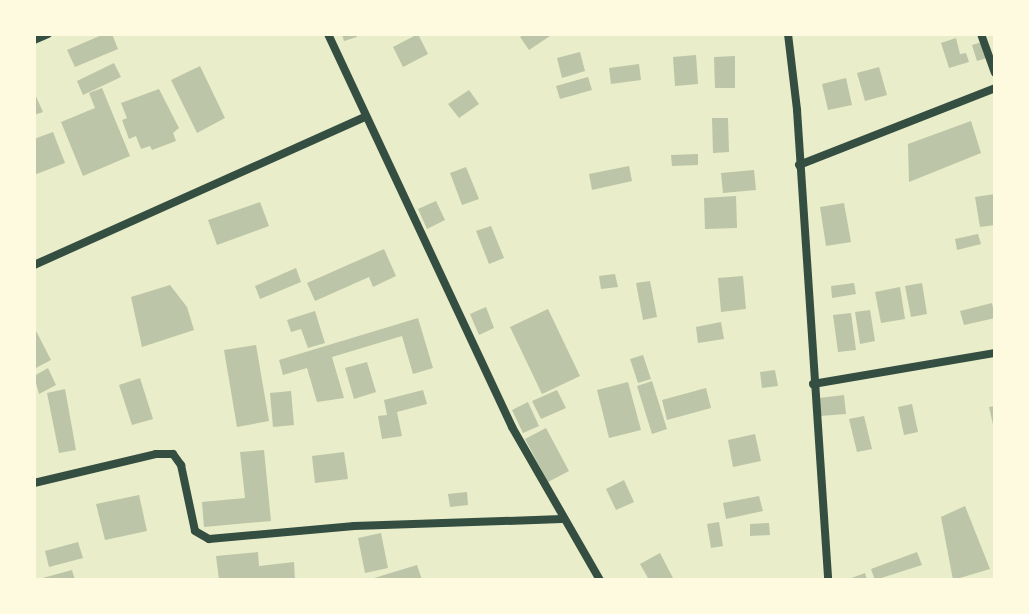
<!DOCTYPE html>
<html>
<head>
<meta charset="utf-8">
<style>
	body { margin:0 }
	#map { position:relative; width:1029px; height:614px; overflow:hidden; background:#e9edc9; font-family:"Exo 2",sans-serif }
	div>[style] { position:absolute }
	.building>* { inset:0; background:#bcc5a7 }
	.minor>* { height:8px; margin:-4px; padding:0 4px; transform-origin:4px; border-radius:4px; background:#344e41 }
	span { translate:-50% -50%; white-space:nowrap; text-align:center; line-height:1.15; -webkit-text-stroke:7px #fefae0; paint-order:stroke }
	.frame { position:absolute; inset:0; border:36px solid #fefae0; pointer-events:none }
</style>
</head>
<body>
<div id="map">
	<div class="building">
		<i style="clip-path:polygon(104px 34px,112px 34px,118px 49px,75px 67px,67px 50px)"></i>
		<i style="clip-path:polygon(342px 34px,356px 34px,357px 37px,344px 41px)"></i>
		<i style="clip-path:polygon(418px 34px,428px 54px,403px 67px,393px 47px)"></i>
		<i style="clip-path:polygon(525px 34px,553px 34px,529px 50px,520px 37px)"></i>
		<i style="clip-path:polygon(956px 38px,960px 54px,966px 53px,969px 62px,949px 68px,941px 43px)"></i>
		<i style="clip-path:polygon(982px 42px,987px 58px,977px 61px,972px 45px)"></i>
		<i style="clip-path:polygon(580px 52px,585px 71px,562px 78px,557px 58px)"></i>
		<i style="clip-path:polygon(696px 55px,698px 84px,675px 86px,673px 57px)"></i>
		<i style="clip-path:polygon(735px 56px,735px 88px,715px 88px,714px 57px)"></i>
		<i style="clip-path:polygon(114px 63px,121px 77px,83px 95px,77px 81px)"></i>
		<i style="clip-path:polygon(639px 64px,641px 80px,611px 84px,609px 68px)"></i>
		<i style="clip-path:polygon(200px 66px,225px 118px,197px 133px,171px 80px)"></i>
		<i style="clip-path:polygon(879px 67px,887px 95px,865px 101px,857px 73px)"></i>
		<i style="clip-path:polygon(588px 77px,592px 90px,560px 99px,556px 86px)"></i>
		<i style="clip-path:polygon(846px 78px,852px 105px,828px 110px,822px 84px)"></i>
		<i style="clip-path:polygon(102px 88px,130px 156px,83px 176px,61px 122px,95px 108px,89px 93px)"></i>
		<i style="clip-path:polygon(159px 89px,179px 128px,173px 133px,176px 141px,152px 150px,150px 146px,141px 149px,136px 136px,129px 139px,122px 120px,127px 118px,121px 103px)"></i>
		<i style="clip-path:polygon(469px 90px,479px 104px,459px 118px,448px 104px)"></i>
		<i style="clip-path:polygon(34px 92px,43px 112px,34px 115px)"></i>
		<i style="clip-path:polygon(712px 118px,728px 118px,729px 152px,713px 153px)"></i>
		<i style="clip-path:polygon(971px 121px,981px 153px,909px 182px,908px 144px)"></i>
		<i style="clip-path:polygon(53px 132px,65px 163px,34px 175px,34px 139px)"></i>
		<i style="clip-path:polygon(698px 154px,698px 165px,672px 166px,671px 155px)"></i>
		<i style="clip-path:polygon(629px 166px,632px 181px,592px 190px,589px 174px)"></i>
		<i style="clip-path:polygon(466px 167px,479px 199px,462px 205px,450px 173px)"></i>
		<i style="clip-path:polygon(754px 170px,756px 190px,723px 193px,721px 173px)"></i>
		<i style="clip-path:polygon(995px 194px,995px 225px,980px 227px,975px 197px)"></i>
		<i style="clip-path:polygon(736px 196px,737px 228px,705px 229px,704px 198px)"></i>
		<i style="clip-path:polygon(436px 201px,445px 220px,427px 229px,418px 209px)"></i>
		<i style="clip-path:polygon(260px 202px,269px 226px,217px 245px,208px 220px)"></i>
		<i style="clip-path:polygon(844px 203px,851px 242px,826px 246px,820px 207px)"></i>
		<i style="clip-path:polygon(491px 226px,504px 258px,489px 264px,476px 231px)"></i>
		<i style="clip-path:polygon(978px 234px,981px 244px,957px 250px,955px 239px)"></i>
		<i style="clip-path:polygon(384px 249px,396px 276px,373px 287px,369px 277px,315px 301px,307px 283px)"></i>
		<i style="clip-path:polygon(296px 268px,301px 282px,260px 299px,255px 286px)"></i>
		<i style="clip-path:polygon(615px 274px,618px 287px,601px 289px,599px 276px)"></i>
		<i style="clip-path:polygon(743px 276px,746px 309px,721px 312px,718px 278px)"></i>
		<i style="clip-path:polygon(650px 281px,657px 317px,643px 320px,636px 283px)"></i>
		<i style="clip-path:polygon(854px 283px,856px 294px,832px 298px,831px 286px)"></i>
		<i style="clip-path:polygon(922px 283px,927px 314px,911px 317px,905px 286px)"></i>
		<i style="clip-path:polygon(170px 285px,187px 307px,194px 330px,142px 347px,131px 297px)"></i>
		<i style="clip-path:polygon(900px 287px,905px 319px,881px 323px,875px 292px)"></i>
		<i style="clip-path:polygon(992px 303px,995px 318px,964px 325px,960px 311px)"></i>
		<i style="clip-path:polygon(486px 307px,494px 328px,479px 335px,470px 314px)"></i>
		<i style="clip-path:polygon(548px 309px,580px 376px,542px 394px,510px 327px)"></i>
		<i style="clip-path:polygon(870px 310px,875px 341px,860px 344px,855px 312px)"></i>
		<i style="clip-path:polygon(315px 311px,325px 343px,308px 348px,301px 329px,291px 332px,287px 320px)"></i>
		<i style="clip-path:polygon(851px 313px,856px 350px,838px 352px,833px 315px)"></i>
		<i style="clip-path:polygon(418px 318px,433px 368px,413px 374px,402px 336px,332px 357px,344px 398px,317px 402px,307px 368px,283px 375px,279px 360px)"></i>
		<i style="clip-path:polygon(721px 322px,724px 339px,698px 343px,696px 327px)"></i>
		<i style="clip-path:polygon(34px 327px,51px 360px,34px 369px)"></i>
		<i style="clip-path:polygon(256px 345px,269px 421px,237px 427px,224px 350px)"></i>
		<i style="clip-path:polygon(643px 355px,651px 379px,638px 383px,630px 359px)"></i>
		<i style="clip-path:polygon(367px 362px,376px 392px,354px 399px,345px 368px)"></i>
		<i style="clip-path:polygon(48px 368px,56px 385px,39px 394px,34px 376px)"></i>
		<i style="clip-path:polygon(775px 370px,778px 386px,762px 388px,760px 372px)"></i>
		<i style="clip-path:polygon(140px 378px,153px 419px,132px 425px,119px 385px)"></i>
		<i style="clip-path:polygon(652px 381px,667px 429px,652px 434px,637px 386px)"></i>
		<i style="clip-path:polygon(628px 382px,641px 430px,609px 438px,597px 390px)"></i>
		<i style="clip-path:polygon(706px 388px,711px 408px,667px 420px,662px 400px)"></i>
		<i style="clip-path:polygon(65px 389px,76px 450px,59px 453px,47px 393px)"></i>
		<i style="clip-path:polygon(423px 390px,427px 404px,397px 412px,402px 436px,382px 439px,378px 416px,387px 415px,384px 400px)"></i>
		<i style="clip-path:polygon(557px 390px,566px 408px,541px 419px,532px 401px)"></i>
		<i style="clip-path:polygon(291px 391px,294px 425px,273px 427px,270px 393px)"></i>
		<i style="clip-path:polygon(844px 395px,846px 414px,820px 416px,819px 398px)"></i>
		<i style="clip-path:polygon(528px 402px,539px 426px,523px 433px,512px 410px)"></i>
		<i style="clip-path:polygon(912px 404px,918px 432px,904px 435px,898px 407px)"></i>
		<i style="clip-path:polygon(995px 406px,995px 429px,994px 429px,989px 407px)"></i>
		<i style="clip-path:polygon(864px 416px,872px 449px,857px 452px,849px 419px)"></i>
		<i style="clip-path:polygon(546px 428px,569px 471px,548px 482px,525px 439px)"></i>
		<i style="clip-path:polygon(755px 434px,761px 461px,733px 467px,728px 440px)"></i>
		<i style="clip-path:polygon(264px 450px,271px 521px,204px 527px,202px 502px,245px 498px,240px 452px)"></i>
		<i style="clip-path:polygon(344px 452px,348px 479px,315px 483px,312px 456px)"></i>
		<i style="clip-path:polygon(624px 480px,634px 502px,616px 510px,606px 489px)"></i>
		<i style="clip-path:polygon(467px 492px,468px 505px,450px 507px,448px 494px)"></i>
		<i style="clip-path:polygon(139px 495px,147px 531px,105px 540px,96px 504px)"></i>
		<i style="clip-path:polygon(759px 496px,763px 511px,726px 519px,723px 503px)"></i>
		<i style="clip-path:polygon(965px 506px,990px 569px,953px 580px,941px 517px)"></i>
		<i style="clip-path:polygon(719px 522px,723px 546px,711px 548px,707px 524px)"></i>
		<i style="clip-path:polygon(769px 523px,770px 535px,750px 536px,750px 524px)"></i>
		<i style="clip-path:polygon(381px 533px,388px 568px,365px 573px,358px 538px)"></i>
		<i style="clip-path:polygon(78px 542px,83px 558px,49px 567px,45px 551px)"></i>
		<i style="clip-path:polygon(258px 552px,259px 566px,294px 562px,295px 580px,219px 580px,216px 556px)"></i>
		<i style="clip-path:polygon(917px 552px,922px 565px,875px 580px,871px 569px)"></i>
		<i style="clip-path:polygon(660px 553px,674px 580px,649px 580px,640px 564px)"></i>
		<i style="clip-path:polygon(417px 565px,422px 580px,371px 580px,371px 579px)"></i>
		<i style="clip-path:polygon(72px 570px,75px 580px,39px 580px,39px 579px)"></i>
		<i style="clip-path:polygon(865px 573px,867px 580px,846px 580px)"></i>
	</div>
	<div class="minor">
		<i style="left:328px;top:34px;width:434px;rotate:64.9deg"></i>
		<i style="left:512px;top:427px;width:177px;rotate:60.1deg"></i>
		<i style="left:788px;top:34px;width:77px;rotate:83.2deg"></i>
		<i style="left:797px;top:110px;width:471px;rotate:86.2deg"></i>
		<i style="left:981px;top:34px;width:41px;rotate:70.3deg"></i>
		<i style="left:34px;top:40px;width:15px;rotate:-23deg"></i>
		<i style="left:799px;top:165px;width:211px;rotate:-21.4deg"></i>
		<i style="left:34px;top:265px;width:363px;rotate:-24.1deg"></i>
		<i style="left:813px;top:384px;width:185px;rotate:-9.7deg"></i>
		<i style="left:34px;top:483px;width:125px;rotate:-13.4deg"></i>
		<i style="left:156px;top:454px;width:17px"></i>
		<i style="left:173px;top:454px;width:14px;rotate:54deg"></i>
		<i style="left:181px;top:465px;width:67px;rotate:78deg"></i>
		<i style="left:195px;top:531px;width:16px;rotate:30deg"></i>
		<i style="left:209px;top:539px;width:146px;rotate:-5.1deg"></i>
		<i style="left:354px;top:526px;width:208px;rotate:-1.9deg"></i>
	</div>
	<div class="frame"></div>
</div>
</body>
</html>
